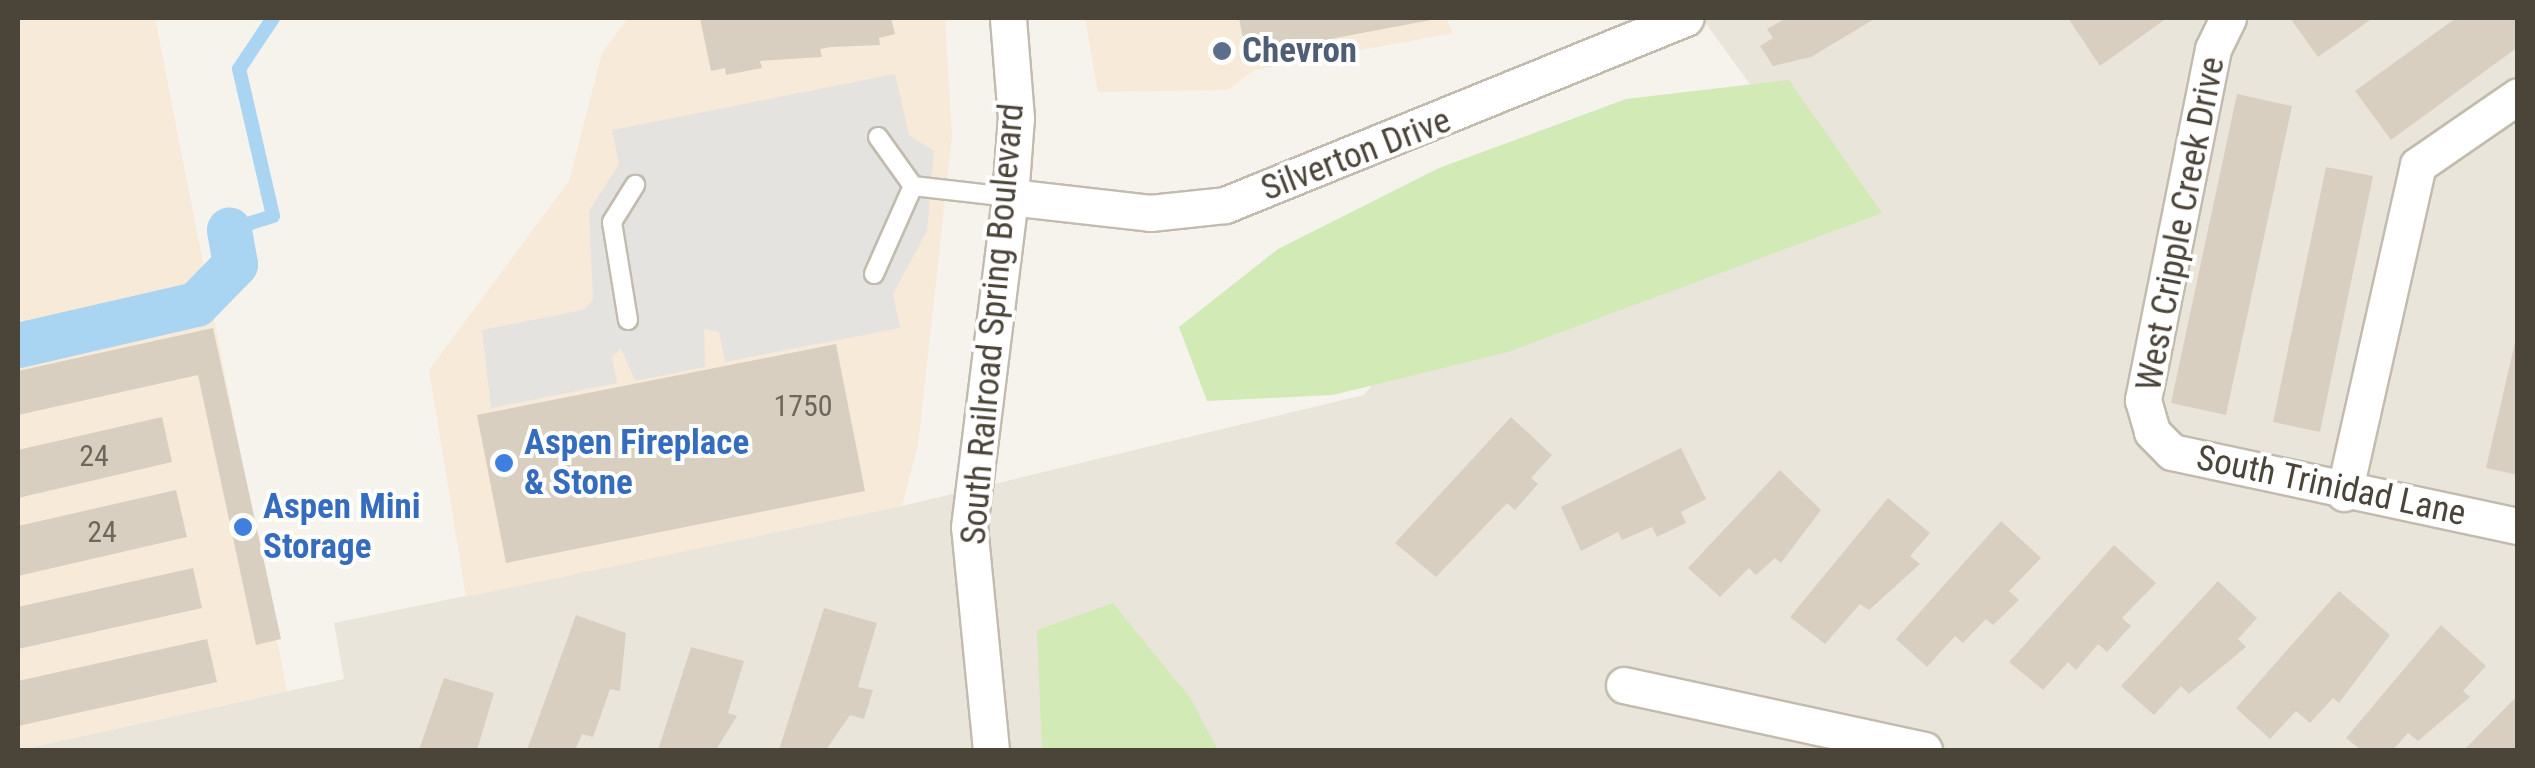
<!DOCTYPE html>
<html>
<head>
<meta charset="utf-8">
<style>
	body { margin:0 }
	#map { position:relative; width:2535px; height:768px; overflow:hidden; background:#f6f3ec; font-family:"Roboto Condensed",sans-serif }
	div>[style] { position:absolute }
	.residential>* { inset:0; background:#eae5da }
	.commercial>* { inset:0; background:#f7ead8 }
	.green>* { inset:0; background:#d2eab5 }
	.parking>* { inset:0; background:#e5e3e0 }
	.stream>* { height:14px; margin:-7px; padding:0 7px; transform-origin:7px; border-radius:7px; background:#a9d4f2 }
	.canal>* { height:45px; margin:-22.5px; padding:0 22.5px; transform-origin:22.5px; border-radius:22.5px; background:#a9d4f2 }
	.building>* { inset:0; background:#d8cfc1 }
	.roads { filter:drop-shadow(2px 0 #c2bbae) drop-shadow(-2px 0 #c2bbae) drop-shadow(0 2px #c2bbae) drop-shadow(0 -2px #c2bbae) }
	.service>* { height:18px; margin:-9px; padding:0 9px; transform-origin:9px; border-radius:9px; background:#fff }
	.minor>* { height:35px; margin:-17.5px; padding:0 17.5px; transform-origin:17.5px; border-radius:17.5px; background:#fff }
	.dots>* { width:28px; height:28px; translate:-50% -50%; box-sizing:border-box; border:5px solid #fff; border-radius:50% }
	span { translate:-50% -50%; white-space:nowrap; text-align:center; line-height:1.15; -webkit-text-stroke:8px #fff; paint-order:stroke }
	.number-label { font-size:30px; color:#6e675b }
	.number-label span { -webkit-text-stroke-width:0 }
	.service-label { font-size:35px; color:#4e5e75; font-weight:700 }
	.left { translate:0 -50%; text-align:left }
	.street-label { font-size:35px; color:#4b4439 }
	.shop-label { font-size:35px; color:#366cbe; font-weight:700 }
	.frame { position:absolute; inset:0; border:20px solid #4b4439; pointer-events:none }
</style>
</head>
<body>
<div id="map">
	<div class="residential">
		<i style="clip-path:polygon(1702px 18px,2517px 18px,2517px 750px,18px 750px,344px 679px,334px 623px,902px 506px,1364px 395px,1482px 250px,1757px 94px)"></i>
	</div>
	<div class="commercial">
		<i style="clip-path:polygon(18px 18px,155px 18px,287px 691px,18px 750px)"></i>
		<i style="clip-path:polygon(628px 18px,945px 18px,952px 136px,918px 445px,902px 506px,466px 597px,429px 370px,569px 181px,602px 53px)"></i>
		<i style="clip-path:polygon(1085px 18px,1446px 18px,1453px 33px,1254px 70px,1228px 90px,1098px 92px)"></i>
	</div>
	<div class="green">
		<i style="clip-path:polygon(1789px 80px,1882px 213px,1508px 352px,1333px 395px,1207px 401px,1179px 327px,1278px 249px,1439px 168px,1626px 99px)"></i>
		<i style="clip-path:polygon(1113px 603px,1191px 699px,1218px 750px,1042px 750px,1037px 630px)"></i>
	</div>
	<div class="parking">
		<i style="clip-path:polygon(895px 74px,909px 135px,934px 151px,927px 231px,893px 294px,900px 328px,725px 362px,719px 332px,704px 329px,705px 367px,635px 381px,621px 348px,612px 357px,617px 383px,491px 408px,482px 330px,583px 310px,593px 300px,589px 211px,619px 164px,612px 130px)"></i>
	</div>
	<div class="stream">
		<i style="left:229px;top:230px;width:46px;rotate:-17.7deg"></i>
		<i style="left:273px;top:216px;width:151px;rotate:-103deg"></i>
		<i style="left:239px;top:69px;width:61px;rotate:-56.3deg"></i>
	</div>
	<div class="canal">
		<i style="left:18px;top:345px;width:183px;rotate:-13deg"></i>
		<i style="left:196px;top:304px;width:56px;rotate:-45.7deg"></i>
		<i style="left:235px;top:264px;width:35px;rotate:-100deg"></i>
	</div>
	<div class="building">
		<i style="clip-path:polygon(700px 18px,891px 18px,895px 34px,879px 38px,880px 45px,831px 47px,820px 49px,822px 57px,760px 61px,762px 68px,726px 75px,725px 68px,711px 71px)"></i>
		<i style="clip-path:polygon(1239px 18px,1436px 18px,1436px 19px,1246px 55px)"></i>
		<i style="clip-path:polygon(1786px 18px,1876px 18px,1811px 57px,1773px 66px,1760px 46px,1773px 38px,1767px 29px)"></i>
		<i style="clip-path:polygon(2068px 18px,2167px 18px,2100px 66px)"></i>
		<i style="clip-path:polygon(2290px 18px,2373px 18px,2318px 57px)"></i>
		<i style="clip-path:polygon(2456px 18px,2518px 18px,2518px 47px,2391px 140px,2355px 91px)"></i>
		<i style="clip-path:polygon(2237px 94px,2292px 106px,2226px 415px,2171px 403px)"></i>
		<i style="clip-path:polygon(2326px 167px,2373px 176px,2320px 432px,2273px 422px)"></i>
		<i style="clip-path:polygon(213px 328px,281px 639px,256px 645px,198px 375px,18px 415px,18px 371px)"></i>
		<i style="clip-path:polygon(2516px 338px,2518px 339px,2518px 475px,2486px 468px)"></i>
		<i style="clip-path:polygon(836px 344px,865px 491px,506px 563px,477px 415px)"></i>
		<i style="clip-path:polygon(162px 417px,172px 462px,18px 498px,18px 450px)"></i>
		<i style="clip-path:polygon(1511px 417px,1552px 455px,1531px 478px,1538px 484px,1515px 510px,1507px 503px,1436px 577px,1395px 543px)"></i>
		<i style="clip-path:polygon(1681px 448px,1706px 499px,1681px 512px,1686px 523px,1657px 537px,1652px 527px,1622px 540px,1618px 532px,1581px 551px,1561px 507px)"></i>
		<i style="clip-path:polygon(1780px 470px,1821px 510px,1781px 563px,1775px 558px,1756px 575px,1749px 568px,1720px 597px,1688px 568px)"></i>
		<i style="clip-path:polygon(176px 490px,187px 537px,18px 576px,18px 526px)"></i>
		<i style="clip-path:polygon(1888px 498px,1930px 533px,1910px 556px,1920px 564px,1869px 610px,1860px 604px,1825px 644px,1790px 617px)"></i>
		<i style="clip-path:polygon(2001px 521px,2041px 558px,2009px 591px,2019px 600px,1993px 625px,1986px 619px,1963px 643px,1955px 636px,1927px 667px,1896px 639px)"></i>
		<i style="clip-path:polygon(2114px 545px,2156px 583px,2122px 618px,2131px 626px,2107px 652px,2098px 644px,2076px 670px,2068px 662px,2043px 690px,2009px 662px)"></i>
		<i style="clip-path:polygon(193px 568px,202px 608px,18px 649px,18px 607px)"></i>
		<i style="clip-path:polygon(2218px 581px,2257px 618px,2238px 639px,2246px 647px,2189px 694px,2181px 686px,2154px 715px,2121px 686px)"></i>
		<i style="clip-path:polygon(2339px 591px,2390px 635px,2339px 703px,2333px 698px,2310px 723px,2296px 711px,2270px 739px,2236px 708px)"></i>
		<i style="clip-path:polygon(824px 608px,877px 623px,858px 687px,873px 690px,864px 719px,850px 715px,826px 750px,779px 750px)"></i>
		<i style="clip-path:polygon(576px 615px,626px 633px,620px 691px,610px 689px,593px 737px,582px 734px,575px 750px,527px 750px)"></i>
		<i style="clip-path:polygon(2441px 625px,2486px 666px,2463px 691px,2470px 697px,2418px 741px,2408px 733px,2393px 750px,2361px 750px,2346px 738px)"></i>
		<i style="clip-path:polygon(207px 639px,217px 682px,18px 726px,18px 681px)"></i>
		<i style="clip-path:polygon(691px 647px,744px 661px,728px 713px,737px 716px,716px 750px,658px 750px)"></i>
		<i style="clip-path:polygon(444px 678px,494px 693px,477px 750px,419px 750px)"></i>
		<i style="clip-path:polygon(2518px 695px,2518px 750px,2464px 750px)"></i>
	</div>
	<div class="roads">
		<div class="service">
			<i style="left:878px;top:137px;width:60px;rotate:54.5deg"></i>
			<i style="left:913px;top:186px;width:98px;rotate:6.5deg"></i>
			<i style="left:874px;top:274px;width:96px;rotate:-66.1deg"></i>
			<i style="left:628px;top:320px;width:99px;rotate:-99.3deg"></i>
			<i style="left:612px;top:222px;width:44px;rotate:-58.1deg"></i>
		</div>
		<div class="minor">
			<i style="left:2228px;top:18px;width:34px;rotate:116deg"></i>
			<i style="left:2213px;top:49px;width:358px;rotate:101.3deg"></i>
			<i style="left:2143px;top:400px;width:33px;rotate:74deg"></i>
			<i style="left:2152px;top:432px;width:28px;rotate:45deg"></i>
			<i style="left:2172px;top:452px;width:354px;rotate:12.1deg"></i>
			<i style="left:1010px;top:197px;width:141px;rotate:6.5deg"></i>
			<i style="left:1150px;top:213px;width:75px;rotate:-6.1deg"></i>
			<i style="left:1225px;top:205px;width:497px;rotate:-22.1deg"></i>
			<i style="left:2344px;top:493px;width:336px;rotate:-77.3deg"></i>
			<i style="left:2418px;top:165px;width:121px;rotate:-34.6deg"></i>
			<i style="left:1624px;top:685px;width:307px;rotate:12.2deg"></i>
			<i style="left:991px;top:750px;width:224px;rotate:-95.6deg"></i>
			<i style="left:969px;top:527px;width:333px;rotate:-82.9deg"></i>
			<i style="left:1010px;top:197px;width:79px;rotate:-85.7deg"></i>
			<i style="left:1016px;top:118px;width:100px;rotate:-94.6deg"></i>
		</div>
	</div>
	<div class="dots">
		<i style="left:1222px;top:51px;background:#5c6f8a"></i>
		<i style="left:504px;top:463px;background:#3f7fe0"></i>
		<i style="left:243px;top:527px;background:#3f7fe0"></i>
	</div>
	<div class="number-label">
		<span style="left:803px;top:406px">1750</span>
		<span style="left:94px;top:456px">24</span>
		<span style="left:102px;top:532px">24</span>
	</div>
	<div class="service-label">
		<span class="left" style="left:1242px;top:51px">Chevron</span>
	</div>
	<div class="street-label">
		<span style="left:1356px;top:155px;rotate:-21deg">Silverton Drive</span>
		<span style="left:2181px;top:224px;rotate:-79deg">West Cripple Creek Drive</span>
		<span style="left:993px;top:324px;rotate:-85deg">South Railroad Spring Boulevard</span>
		<span style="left:2331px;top:486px;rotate:12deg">South Trinidad Lane</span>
	</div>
	<div class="shop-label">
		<span class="left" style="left:524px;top:463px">Aspen Fireplace<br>&amp; Stone</span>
		<span class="left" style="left:263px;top:527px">Aspen Mini<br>Storage</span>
	</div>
	<div class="frame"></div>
</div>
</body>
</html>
